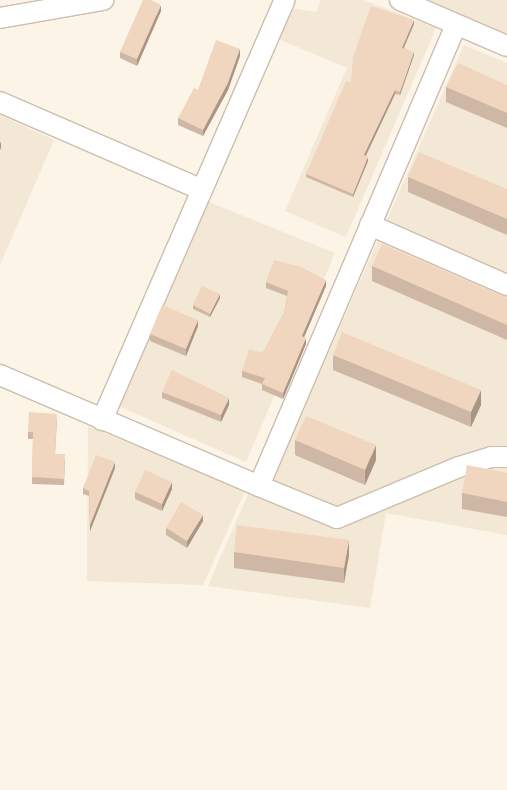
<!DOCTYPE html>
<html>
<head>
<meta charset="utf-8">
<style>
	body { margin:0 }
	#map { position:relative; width:507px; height:790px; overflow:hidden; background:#fcf4e7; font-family:"Nunito Sans",sans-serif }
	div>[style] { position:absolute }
	.residential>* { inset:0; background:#f3e7d5 }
	.roads { filter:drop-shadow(1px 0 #cdbdad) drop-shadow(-1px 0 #cdbdad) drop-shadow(0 1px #cdbdad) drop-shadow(0 -1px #cdbdad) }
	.minor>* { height:20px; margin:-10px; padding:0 10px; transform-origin:10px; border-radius:10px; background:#fff }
	.wall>* { inset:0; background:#ceb7a4 }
	.shaded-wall>* { inset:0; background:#a89586 }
	.building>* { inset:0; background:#f0d5bf }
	span { translate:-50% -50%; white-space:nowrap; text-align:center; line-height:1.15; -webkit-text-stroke:3px #fef8ed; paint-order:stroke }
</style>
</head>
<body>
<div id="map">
	<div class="residential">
		<i style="clip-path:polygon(321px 0,364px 0,436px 28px,346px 237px,285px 211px,347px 68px,276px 38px,290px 8px,316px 12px)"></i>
		<i style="clip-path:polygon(428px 0,507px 0,507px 34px)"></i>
		<i style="clip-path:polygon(464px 45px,507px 63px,507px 535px,386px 513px,370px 608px,208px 586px,249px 492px,264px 499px)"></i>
		<i style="clip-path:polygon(0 115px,54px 140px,0 265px)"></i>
		<i style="clip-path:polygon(204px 200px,335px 253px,246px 462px,118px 406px)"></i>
		<i style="clip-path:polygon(88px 426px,245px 491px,203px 585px,87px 581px)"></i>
	</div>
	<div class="roads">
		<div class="minor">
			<i style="left:400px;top:0;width:116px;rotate:23.3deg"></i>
			<i style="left:0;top:18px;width:105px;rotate:-9.9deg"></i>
			<i style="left:456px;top:25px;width:501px;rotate:113.14deg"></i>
			<i style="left:259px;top:486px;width:84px;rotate:22.3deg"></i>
			<i style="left:337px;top:518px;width:132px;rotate:-22.7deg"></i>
			<i style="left:459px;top:467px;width:34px;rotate:-17deg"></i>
			<i style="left:491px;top:457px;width:16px"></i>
			<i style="left:0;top:102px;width:220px;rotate:23.5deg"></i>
			<i style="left:370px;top:225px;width:150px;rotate:23.7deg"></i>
			<i style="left:0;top:375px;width:282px;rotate:23.2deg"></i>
			<i style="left:102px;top:420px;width:458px;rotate:-66.5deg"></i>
		</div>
	</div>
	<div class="wall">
		<i style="clip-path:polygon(161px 11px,137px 66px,120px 58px,120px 52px)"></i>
		<i style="clip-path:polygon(414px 24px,404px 48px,414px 55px,400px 95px,395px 94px,366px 156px,368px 161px,353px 197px,306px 177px,306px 174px,351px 83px)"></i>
		<i style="clip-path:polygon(240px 56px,228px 90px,203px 136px,178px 125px,178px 118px,198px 90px)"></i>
		<i style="clip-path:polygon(507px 85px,507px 128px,446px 102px,446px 87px)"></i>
		<i style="clip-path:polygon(408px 177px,507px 189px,507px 235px,408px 192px)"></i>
		<i style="clip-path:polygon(372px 266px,507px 298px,507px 340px,372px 281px)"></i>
		<i style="clip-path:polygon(266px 282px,326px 286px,304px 337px,306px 344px,283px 399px,262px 390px,262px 384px,242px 377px,242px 371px,263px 353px,284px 313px,287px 296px,266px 288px)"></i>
		<i style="clip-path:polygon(220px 298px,210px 317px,193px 309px,193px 305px)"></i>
		<i style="clip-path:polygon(198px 326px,186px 356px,150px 341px,150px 334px)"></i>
		<i style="clip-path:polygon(333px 355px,481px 405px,471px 427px,333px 370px)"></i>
		<i style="clip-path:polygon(162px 392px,229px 405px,221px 422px,162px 398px)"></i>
		<i style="clip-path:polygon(57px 420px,55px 454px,65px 461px,64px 485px,32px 484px,33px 439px,28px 439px,28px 432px)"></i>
		<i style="clip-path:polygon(295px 440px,376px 460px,365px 485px,295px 455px)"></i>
		<i style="clip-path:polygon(115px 468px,90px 531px,89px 496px,83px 494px,83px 488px)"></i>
		<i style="clip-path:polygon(507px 473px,507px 517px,462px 509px,462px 493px)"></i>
		<i style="clip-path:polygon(172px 489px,162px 511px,135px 499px,135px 492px)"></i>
		<i style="clip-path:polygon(203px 521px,187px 548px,166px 535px,166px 528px)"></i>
		<i style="clip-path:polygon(234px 552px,349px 555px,344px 583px,234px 568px)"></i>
	</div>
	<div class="shaded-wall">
		<i style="clip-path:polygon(161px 5px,161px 11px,137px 66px,137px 59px)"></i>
		<i style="clip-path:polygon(414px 20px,414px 24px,402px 51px,402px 48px)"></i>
		<i style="clip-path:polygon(240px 49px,240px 56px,228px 90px,203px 136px,203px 130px)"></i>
		<i style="clip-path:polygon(414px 52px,414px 55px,400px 95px,400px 92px)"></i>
		<i style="clip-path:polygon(395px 90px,395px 94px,364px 159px,364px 155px)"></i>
		<i style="clip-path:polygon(1px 141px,1px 148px,0 150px,0 144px)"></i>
		<i style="clip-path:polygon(368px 157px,368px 161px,353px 197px,353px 194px)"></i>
		<i style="clip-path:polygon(326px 280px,326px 286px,302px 342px,302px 336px)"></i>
		<i style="clip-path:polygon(220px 294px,220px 298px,210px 317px,210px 314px)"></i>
		<i style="clip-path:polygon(198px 320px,198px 326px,186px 356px,186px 349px)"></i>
		<i style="clip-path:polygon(306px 338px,306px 344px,283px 399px,283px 393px)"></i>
		<i style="clip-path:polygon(481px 390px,481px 405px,471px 427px,471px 412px)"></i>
		<i style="clip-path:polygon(229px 398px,229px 405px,221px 422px,221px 415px)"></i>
		<i style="clip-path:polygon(376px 445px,376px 460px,365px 485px,365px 470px)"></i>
		<i style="clip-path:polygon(115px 462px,115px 468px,90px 531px,90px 525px)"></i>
		<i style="clip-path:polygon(172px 482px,172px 489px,162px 511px,162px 504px)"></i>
		<i style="clip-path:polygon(203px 515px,203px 521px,187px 548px,187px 541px)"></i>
		<i style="clip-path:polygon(349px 540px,349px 555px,344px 583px,344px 568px)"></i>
	</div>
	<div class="building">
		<i style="clip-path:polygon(143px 0,151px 0,161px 5px,137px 59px,120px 52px)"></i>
		<i style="clip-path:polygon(371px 6px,414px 20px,402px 48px,414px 52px,400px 92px,395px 90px,364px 155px,368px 157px,353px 194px,306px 174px,346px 81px,351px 83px,353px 57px)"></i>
		<i style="clip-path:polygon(216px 40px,240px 49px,228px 83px,203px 130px,178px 118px,194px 88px,198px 90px)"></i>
		<i style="clip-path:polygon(458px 63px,507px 85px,507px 113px,446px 87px)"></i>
		<i style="clip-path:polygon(419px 152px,507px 189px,507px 219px,408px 177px)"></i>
		<i style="clip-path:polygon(382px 244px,507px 298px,507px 325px,372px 266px)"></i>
		<i style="clip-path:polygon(274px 260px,301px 267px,326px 280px,302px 336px,306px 338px,283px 393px,262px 384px,265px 378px,242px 371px,249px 349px,263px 353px,284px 313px,288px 291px,266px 282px)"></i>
		<i style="clip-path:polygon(202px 286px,220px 294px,210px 314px,193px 305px)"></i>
		<i style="clip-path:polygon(162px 305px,198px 320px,186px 349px,150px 334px)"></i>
		<i style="clip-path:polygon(342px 332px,481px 390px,471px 412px,333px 355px)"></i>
		<i style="clip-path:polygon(172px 370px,229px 398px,221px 415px,162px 392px)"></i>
		<i style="clip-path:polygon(29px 412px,57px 414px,55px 454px,65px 454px,64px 479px,32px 477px,33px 432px,28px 432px)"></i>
		<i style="clip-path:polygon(306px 416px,376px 445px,365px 470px,295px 440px)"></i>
		<i style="clip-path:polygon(96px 455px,115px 462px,90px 525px,89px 491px,83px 488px)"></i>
		<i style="clip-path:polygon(467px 465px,507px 473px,507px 502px,462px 493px)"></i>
		<i style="clip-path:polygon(145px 470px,172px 482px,162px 504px,135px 492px)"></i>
		<i style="clip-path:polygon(181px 502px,203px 515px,187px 541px,166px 528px)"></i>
		<i style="clip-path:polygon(237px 525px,349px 540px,344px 568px,234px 552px)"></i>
	</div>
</div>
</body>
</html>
